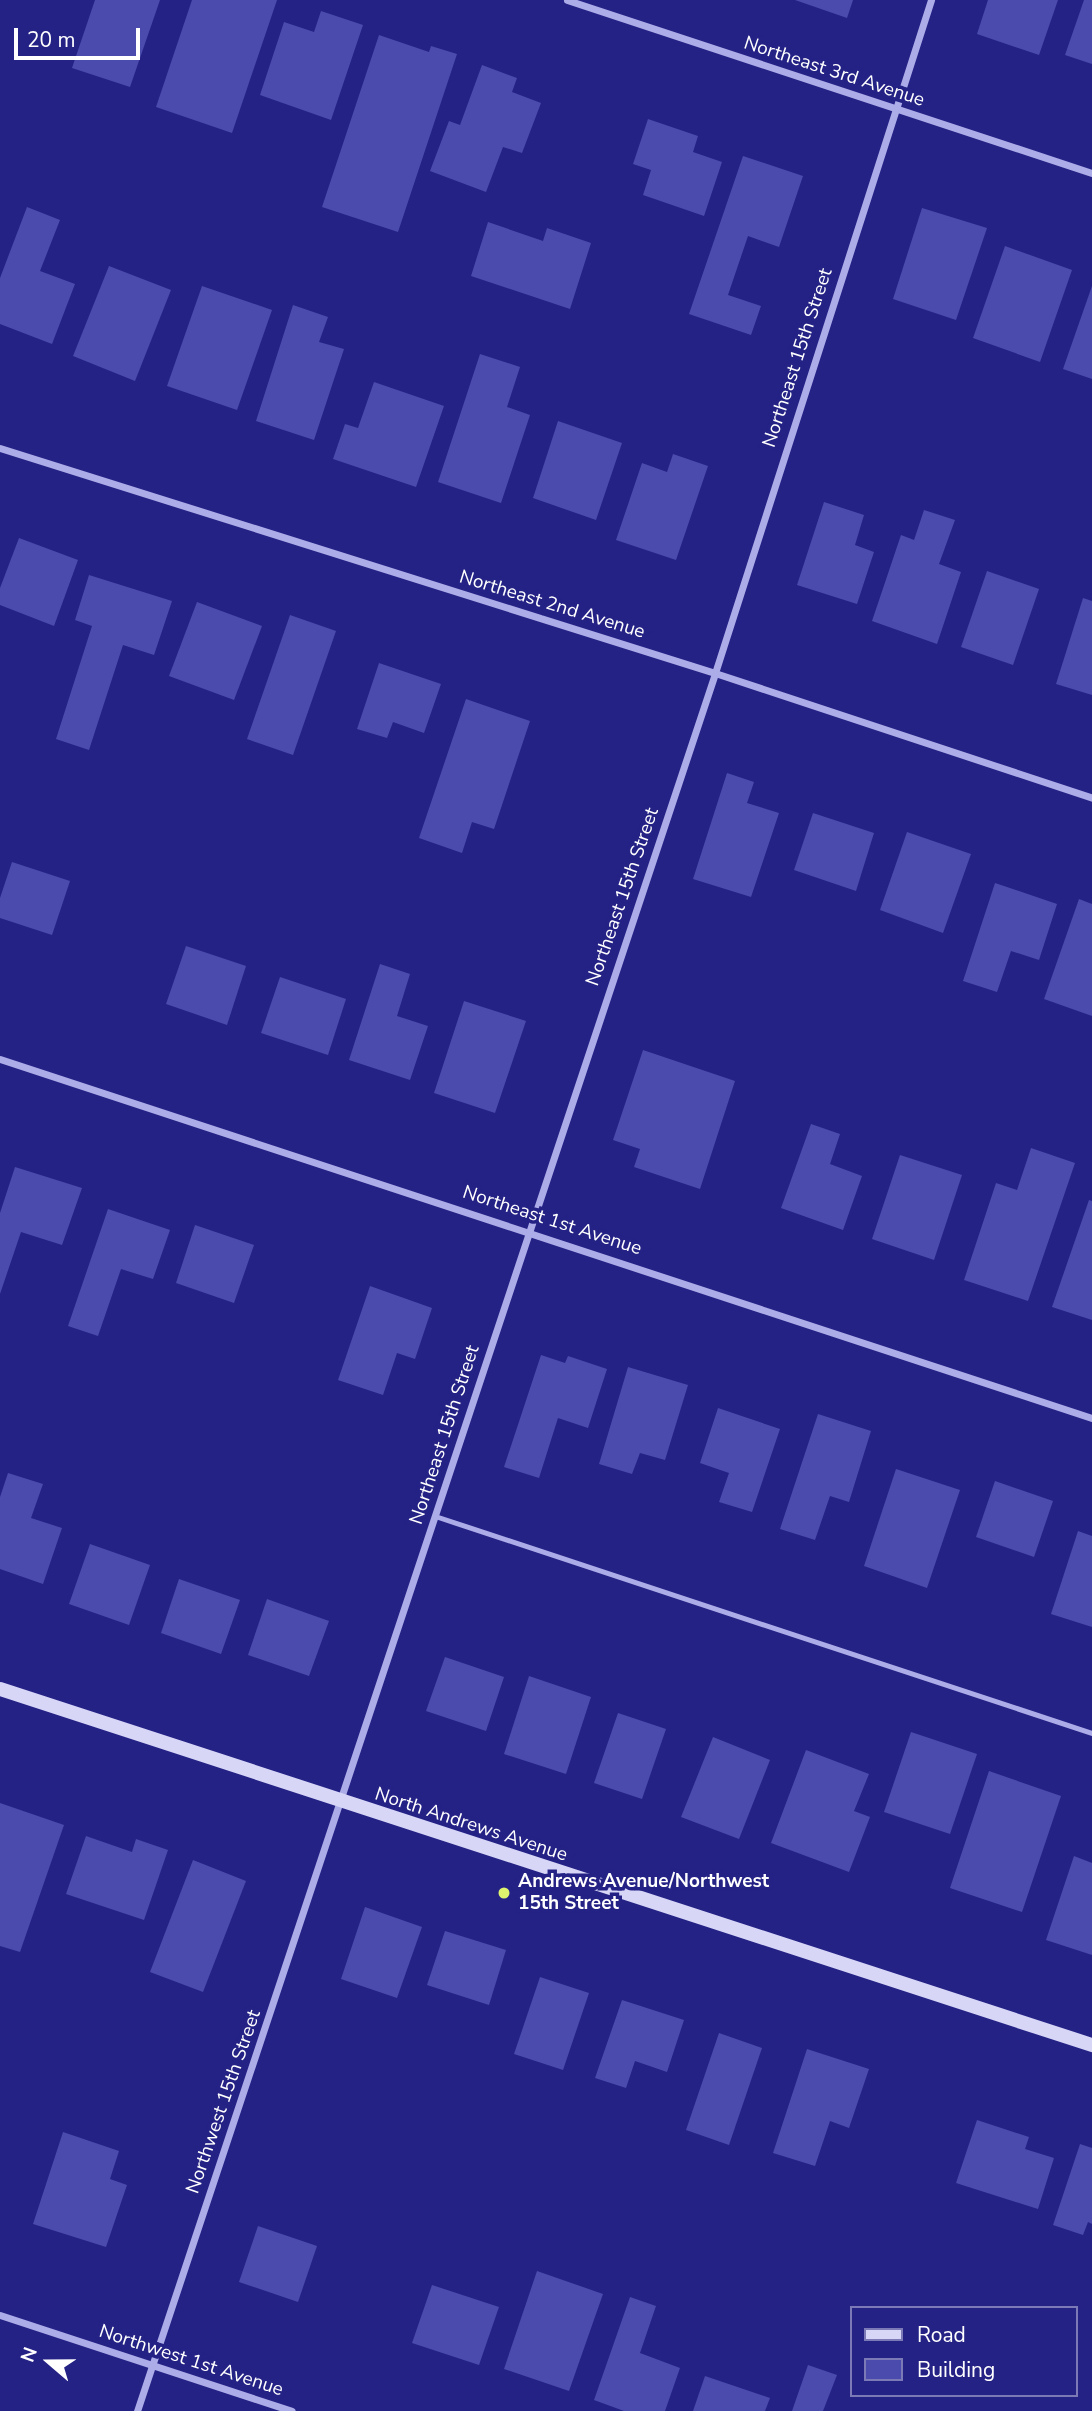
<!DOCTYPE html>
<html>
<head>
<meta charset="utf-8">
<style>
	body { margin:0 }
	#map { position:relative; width:1092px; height:2411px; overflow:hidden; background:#242285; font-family:"Nunito Sans",sans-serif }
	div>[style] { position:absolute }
	.building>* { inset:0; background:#4b4bad }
	.lane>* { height:5px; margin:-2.5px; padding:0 2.5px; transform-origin:2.5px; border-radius:2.5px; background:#acace9 }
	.street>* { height:7px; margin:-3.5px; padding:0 3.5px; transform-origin:3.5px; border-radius:3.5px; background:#acace9 }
	.secondary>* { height:14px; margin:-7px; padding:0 7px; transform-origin:7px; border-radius:7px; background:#d7d6f7 }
	.dots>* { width:19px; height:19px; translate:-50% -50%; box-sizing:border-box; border:4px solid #242285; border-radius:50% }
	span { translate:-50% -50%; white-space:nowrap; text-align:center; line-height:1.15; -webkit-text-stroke:7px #242285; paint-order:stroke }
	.street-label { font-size:19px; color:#fff }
	.poi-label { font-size:19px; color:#fff; font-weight:700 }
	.left { translate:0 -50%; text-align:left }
	.legend { position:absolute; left:850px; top:2306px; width:228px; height:91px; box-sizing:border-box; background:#242285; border:2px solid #7c7ab6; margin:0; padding:9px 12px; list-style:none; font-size:21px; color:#fff }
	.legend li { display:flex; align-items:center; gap:14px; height:35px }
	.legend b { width:35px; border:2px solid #7c7ab6 }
	.north { position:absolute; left:14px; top:2327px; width:70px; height:70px; -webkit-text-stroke:5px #242285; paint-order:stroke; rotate:290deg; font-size:19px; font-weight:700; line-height:28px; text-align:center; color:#fff }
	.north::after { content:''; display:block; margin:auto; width:24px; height:32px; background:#fff; clip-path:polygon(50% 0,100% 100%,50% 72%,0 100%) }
	.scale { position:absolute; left:14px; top:28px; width:126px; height:32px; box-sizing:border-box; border:4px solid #fff; border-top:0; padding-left:9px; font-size:21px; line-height:24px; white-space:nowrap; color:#fff; -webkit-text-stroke:5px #242285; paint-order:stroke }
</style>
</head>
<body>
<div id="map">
	<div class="building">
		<i style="clip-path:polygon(95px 0,160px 0,130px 87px,72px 68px)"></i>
		<i style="clip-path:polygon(192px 0,277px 0,232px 133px,156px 107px)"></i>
		<i style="clip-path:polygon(795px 0,853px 0,847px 18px)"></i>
		<i style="clip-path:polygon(988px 0,1058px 0,1039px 55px,977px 34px)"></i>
		<i style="clip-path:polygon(1084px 0,1092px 0,1092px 64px,1065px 55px)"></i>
		<i style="clip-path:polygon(321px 11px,363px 25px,331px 120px,260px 95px,284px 22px,314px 32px)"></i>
		<i style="clip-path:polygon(379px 35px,429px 52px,431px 46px,457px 54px,398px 232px,322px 207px)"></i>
		<i style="clip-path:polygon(482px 65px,517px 78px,512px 92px,541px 103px,522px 153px,503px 147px,486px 192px,430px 171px,449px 121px,460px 125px)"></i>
		<i style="clip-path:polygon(648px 119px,698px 136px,693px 152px,722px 162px,704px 216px,643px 195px,651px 170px,633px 164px)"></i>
		<i style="clip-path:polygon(743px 156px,803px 176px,779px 247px,748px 236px,728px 295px,761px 306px,751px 335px,689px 314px)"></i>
		<i style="clip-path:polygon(27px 207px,60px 220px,40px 271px,75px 284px,52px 344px,0 324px,0 278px)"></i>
		<i style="clip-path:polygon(922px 208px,987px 228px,956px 320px,893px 299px)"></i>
		<i style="clip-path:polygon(488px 222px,543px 241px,547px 228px,591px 243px,570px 309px,471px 276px)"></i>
		<i style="clip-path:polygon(1005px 246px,1072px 270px,1040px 362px,973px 338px)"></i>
		<i style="clip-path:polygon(109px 266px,171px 290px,135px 381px,73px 356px)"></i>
		<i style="clip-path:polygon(202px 286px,272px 310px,237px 410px,167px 386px)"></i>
		<i style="clip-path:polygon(1092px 286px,1092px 379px,1063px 369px)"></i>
		<i style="clip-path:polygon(293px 305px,328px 317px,319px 342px,344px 349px,314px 440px,256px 421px)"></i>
		<i style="clip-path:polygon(480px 354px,520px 367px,507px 407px,530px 415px,501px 503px,438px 482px)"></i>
		<i style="clip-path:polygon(374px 382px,444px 406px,416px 487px,333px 459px,345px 424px,358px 428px)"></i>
		<i style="clip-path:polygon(558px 421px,622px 443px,596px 520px,533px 498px)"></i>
		<i style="clip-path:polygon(673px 454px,708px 466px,676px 560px,616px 540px,642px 463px,667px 472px)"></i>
		<i style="clip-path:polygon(824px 502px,864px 515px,855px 545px,874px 552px,857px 604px,797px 585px)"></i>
		<i style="clip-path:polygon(924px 510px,955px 520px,939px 564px,961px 572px,937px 644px,872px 621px,901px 535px,914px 540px)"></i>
		<i style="clip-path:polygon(19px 538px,78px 560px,54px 626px,0 605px,0 588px)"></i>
		<i style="clip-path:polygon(987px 571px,1039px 589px,1013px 665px,961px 647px)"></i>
		<i style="clip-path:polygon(89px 575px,172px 601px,154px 655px,123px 645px,89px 750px,56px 739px,92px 626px,75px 620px)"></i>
		<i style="clip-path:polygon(1083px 598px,1092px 601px,1092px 695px,1056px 684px)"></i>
		<i style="clip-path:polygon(197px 602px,262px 626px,234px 700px,169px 676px)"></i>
		<i style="clip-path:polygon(290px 615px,336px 631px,293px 755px,247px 739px)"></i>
		<i style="clip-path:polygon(379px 663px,441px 684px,424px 733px,393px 722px,387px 738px,357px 729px)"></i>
		<i style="clip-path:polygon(466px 699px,530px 721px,494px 829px,472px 822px,462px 853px,419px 838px)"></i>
		<i style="clip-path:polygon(727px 773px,754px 782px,747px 803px,779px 813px,751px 897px,693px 879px)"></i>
		<i style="clip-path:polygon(813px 813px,874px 833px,856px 891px,794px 870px)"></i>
		<i style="clip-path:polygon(907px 832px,971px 854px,943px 933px,880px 910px)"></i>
		<i style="clip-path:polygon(12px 862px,70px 881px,52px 935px,0 918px,0 898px)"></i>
		<i style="clip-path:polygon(995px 883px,1057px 904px,1039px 960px,1011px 951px,997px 992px,963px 981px)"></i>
		<i style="clip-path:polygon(1079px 899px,1092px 904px,1092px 1016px,1044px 999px)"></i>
		<i style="clip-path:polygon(186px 946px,246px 966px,227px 1025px,166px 1004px)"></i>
		<i style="clip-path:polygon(380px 964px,410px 974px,397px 1016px,428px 1026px,410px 1080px,349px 1060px)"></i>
		<i style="clip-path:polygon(280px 977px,346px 999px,328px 1055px,261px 1033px)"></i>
		<i style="clip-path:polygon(464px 1001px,526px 1021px,495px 1113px,434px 1093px)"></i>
		<i style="clip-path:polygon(643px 1050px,735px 1081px,700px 1189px,634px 1167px,640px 1149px,613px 1140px)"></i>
		<i style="clip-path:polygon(811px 1124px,840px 1134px,830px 1164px,862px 1176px,843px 1230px,781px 1208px)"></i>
		<i style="clip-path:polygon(1031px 1148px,1075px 1163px,1028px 1301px,964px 1280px,996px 1183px,1017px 1190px)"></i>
		<i style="clip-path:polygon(900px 1155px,962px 1175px,934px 1260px,872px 1239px)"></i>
		<i style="clip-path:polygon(15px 1167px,82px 1188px,62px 1245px,21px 1232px,0 1294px,0 1213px)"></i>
		<i style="clip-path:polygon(1089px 1200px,1092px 1201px,1092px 1320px,1052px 1307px)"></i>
		<i style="clip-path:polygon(108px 1209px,170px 1230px,153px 1279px,121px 1269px,98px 1336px,68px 1326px)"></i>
		<i style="clip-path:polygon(195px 1225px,254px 1245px,234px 1303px,176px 1283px)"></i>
		<i style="clip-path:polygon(370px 1286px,432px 1308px,415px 1359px,397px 1353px,383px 1395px,338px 1380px)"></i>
		<i style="clip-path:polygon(541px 1355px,565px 1363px,568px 1356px,607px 1369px,588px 1428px,558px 1418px,539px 1478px,504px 1467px)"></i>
		<i style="clip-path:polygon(628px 1367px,688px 1385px,665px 1460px,640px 1453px,632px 1474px,599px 1464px)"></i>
		<i style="clip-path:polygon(718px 1408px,780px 1429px,752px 1512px,719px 1502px,729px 1473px,700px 1463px)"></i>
		<i style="clip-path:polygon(818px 1414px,871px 1431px,849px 1502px,830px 1496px,815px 1540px,780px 1529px)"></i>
		<i style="clip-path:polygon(896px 1469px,960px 1490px,927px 1588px,864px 1566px)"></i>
		<i style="clip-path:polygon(8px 1473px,43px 1484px,31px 1518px,62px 1528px,43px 1584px,0 1569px,0 1497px)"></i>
		<i style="clip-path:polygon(995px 1481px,1053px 1501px,1034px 1557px,976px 1537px)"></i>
		<i style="clip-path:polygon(1078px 1531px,1092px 1536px,1092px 1627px,1051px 1614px)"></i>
		<i style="clip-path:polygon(90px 1544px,150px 1565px,129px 1625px,69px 1604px)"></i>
		<i style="clip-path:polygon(179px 1579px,240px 1600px,221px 1654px,161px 1633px)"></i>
		<i style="clip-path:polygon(267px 1599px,329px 1621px,309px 1676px,248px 1655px)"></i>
		<i style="clip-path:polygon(445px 1657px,504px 1677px,486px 1731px,426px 1711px)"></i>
		<i style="clip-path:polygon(529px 1676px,591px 1697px,566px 1774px,504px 1754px)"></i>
		<i style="clip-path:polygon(618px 1713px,666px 1729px,642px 1799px,594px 1783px)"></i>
		<i style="clip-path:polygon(911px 1732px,977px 1754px,950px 1834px,884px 1812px)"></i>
		<i style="clip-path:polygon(713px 1737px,770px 1760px,739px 1839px,681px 1817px)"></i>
		<i style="clip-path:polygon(806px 1750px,869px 1774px,854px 1811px,870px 1817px,849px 1872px,771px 1843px)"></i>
		<i style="clip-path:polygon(989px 1771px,1061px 1796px,1022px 1912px,950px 1888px)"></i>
		<i style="clip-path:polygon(0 1803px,64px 1825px,20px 1952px,0 1946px)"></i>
		<i style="clip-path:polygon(86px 1836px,132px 1852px,136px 1839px,168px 1850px,144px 1920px,66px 1894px)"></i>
		<i style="clip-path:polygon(1074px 1856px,1092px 1863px,1092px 1955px,1046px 1940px)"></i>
		<i style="clip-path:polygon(193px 1860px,246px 1881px,203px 1992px,150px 1972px)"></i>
		<i style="clip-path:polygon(365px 1907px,422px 1927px,397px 1998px,341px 1979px)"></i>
		<i style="clip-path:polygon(445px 1931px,506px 1950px,489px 2005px,427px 1985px)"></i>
		<i style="clip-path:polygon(540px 1977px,589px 1993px,563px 2070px,514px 2054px)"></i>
		<i style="clip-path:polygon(622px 2000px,684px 2020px,667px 2072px,635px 2061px,626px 2088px,595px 2078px)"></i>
		<i style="clip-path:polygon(719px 2033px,762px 2048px,729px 2145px,686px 2130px)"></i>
		<i style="clip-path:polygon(807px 2049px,869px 2069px,849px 2128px,830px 2121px,815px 2166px,773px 2153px)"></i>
		<i style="clip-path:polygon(977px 2120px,1029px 2137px,1025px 2149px,1054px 2158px,1038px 2209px,956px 2183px)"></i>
		<i style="clip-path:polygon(63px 2132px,119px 2151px,110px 2179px,127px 2185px,106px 2247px,33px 2224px)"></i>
		<i style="clip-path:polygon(1080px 2144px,1092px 2148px,1092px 2224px,1088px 2222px,1083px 2235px,1053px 2225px)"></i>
		<i style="clip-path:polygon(258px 2226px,317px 2246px,298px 2302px,239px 2282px)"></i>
		<i style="clip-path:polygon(537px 2271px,603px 2294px,569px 2391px,504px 2369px)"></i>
		<i style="clip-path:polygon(432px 2285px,499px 2307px,479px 2365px,412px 2343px)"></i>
		<i style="clip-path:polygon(630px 2297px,656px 2306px,640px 2353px,680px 2368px,665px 2411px,624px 2411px,594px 2400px)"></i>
		<i style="clip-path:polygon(808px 2365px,837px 2375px,823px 2411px,792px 2411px)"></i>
		<i style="clip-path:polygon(705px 2376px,770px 2398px,765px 2411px,693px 2411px)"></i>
	</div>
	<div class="lane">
		<i style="left:435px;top:1516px;width:692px;rotate:18.28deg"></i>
	</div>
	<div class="street">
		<i style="left:567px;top:0;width:553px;rotate:18.24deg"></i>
		<i style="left:0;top:448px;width:750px;rotate:17.47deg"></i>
		<i style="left:715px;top:673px;width:397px;rotate:18.3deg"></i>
		<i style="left:0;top:1059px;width:1149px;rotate:18.2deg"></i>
		<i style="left:0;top:2315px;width:307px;rotate:18.2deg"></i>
		<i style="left:137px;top:2411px;width:1832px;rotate:-71.6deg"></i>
		<i style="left:715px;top:673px;width:707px;rotate:-72.21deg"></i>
	</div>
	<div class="secondary">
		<i style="left:0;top:1689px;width:1149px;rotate:18.06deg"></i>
	</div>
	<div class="dots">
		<i style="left:504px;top:1893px;background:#dff46e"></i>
	</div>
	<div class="street-label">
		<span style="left:834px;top:72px;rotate:18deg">Northeast 3rd Avenue</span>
		<span style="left:798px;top:358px;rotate:-72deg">Northeast 15th Street</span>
		<span style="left:552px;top:605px;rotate:17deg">Northeast 2nd Avenue</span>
		<span style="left:623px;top:897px;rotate:-71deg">Northeast 15th Street</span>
		<span style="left:552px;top:1221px;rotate:18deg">Northeast 1st Avenue</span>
		<span style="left:445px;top:1435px;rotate:-72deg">Northeast 15th Street</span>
		<span style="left:471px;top:1825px;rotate:18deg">North Andrews Avenue</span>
		<span style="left:224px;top:2102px;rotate:-71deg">Northwest 15th Street</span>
		<span style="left:191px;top:2361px;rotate:18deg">Northwest 1st Avenue</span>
	</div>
	<div class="poi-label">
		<span class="left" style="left:518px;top:1893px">Andrews Avenue/Northwest<br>15th Street</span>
	</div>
	<ul class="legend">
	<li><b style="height:9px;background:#d7d6f7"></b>Road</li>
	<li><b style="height:19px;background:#4b4bad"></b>Building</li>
	</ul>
	<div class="north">N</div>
	<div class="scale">20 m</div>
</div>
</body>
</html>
